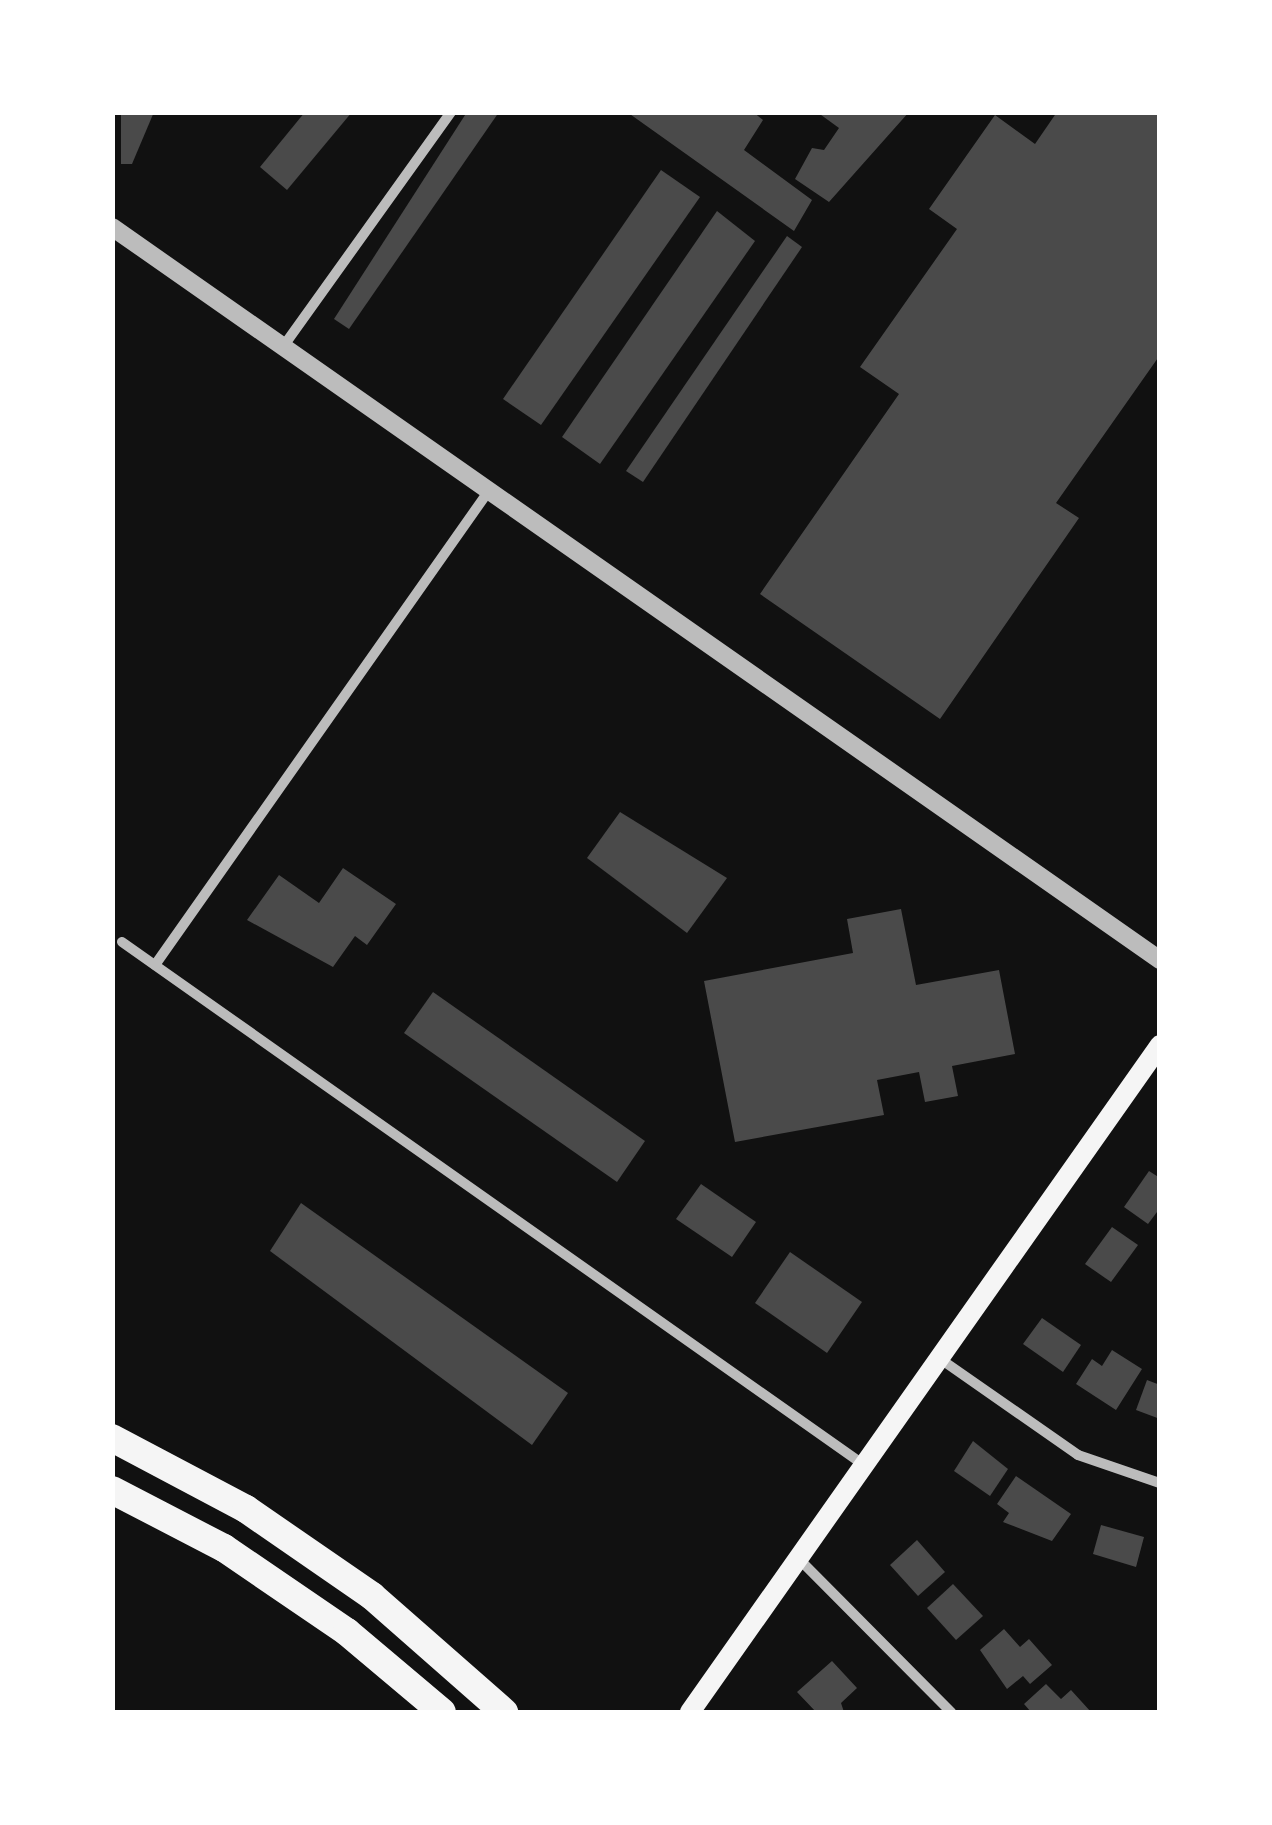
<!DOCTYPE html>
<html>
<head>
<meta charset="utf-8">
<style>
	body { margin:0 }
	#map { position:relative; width:1272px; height:1825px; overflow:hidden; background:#111; font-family:"Noto Sans",sans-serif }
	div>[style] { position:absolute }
	.building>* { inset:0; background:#4a4a4a }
	.minor>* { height:10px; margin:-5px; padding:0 5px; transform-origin:5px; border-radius:5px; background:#bcbcbc }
	.tertiary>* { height:18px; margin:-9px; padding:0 9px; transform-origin:9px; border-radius:9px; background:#bcbcbc }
	.secondary>* { height:20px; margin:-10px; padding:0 10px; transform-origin:10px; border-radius:10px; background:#f5f5f5 }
	.motorway>* { height:28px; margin:-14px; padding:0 14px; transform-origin:14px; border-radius:14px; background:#f5f5f5 }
	span { translate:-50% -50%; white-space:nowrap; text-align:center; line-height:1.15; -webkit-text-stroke:8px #fff; paint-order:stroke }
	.frame { position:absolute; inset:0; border:115px solid #fff; pointer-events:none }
</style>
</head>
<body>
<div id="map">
	<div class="building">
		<i style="clip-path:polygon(121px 112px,154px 112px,132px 164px,121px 164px)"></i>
		<i style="clip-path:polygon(305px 112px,352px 112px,287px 190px,260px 167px)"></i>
		<i style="clip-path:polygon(467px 112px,499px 112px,349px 329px,334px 319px)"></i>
		<i style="clip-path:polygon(627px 112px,753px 112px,763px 120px,744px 150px,812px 200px,794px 231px)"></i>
		<i style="clip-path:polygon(817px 112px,909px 112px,829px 202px,795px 179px,812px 148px,824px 150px,839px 128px)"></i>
		<i style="clip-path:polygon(1057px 112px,1160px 112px,1160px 355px,1056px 503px,1079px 518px,940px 719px,760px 594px,899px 394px,860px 367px,957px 229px,929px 209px,995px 115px,1035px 144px)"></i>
		<i style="clip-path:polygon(661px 170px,700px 197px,541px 425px,503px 399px)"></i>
		<i style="clip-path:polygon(717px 211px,755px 241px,600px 464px,562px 437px)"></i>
		<i style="clip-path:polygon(787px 236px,802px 247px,643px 482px,626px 471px)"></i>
		<i style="clip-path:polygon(620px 812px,727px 878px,687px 933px,587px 858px)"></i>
		<i style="clip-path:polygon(343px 868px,396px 904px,367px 945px,355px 936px,333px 967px,247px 920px,279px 875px,319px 903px)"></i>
		<i style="clip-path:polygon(901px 909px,916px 985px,999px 970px,1015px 1054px,952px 1066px,958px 1096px,925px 1102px,919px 1072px,877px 1080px,884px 1115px,735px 1142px,704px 981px,853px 953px,847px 919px)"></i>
		<i style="clip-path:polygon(433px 992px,645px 1141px,617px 1182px,404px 1033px)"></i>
		<i style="clip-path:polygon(1149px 1171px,1160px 1178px,1160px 1208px,1148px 1224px,1124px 1207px)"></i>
		<i style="clip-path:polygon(701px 1184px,756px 1222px,732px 1257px,676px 1219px)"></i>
		<i style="clip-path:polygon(301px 1203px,568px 1393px,532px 1445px,270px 1251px)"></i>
		<i style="clip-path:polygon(1112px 1227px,1138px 1245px,1111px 1282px,1085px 1264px)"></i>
		<i style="clip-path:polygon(790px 1252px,862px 1302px,827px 1353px,755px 1303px)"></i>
		<i style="clip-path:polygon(1042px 1318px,1081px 1345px,1063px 1372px,1023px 1344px)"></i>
		<i style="clip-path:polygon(1112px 1350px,1142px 1369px,1116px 1410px,1076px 1384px,1092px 1359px,1102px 1366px)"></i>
		<i style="clip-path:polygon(1147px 1380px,1160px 1385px,1160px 1419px,1136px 1410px)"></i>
		<i style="clip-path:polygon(973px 1441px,1008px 1469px,990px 1496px,954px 1471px)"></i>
		<i style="clip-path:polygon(1016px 1476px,1071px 1514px,1052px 1541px,1003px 1522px,1009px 1513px,997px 1504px)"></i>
		<i style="clip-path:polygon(1101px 1525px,1144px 1537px,1136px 1567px,1093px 1554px)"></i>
		<i style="clip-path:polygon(917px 1540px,945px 1572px,918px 1596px,890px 1565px)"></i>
		<i style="clip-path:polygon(953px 1584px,983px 1616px,956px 1640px,927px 1608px)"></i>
		<i style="clip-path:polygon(1004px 1629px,1020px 1647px,1029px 1639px,1052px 1665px,1030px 1684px,1023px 1676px,1007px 1689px,980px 1650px)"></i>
		<i style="clip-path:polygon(832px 1661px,857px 1688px,841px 1703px,844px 1712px,816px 1712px,797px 1692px)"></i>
		<i style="clip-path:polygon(1046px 1684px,1061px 1699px,1071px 1690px,1091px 1712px,1031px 1712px,1024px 1704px)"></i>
	</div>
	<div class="minor">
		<i style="left:285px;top:344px;width:285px;rotate:-54.4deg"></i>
		<i style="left:122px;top:942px;width:908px;rotate:35.18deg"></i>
		<i style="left:155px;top:965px;width:582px;rotate:-54.86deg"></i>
		<i style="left:939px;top:1358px;width:169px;rotate:34.9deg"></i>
		<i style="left:1078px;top:1455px;width:87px;rotate:18.9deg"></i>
		<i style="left:799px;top:1559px;width:216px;rotate:45.2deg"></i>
	</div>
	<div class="tertiary">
		<i style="left:112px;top:227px;width:1279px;rotate:34.97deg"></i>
	</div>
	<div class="secondary">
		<i style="left:690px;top:1712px;width:816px;rotate:-54.83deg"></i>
	</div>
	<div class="motorway">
		<i style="left:112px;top:1438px;width:152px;rotate:27.9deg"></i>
		<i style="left:246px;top:1509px;width:153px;rotate:34.6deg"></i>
		<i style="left:372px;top:1596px;width:176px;rotate:41.3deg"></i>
		<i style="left:112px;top:1490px;width:126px;rotate:27.4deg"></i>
		<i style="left:224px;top:1548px;width:149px;rotate:34.3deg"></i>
		<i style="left:347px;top:1632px;width:124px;rotate:40.1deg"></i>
	</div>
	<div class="frame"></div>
</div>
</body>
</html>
